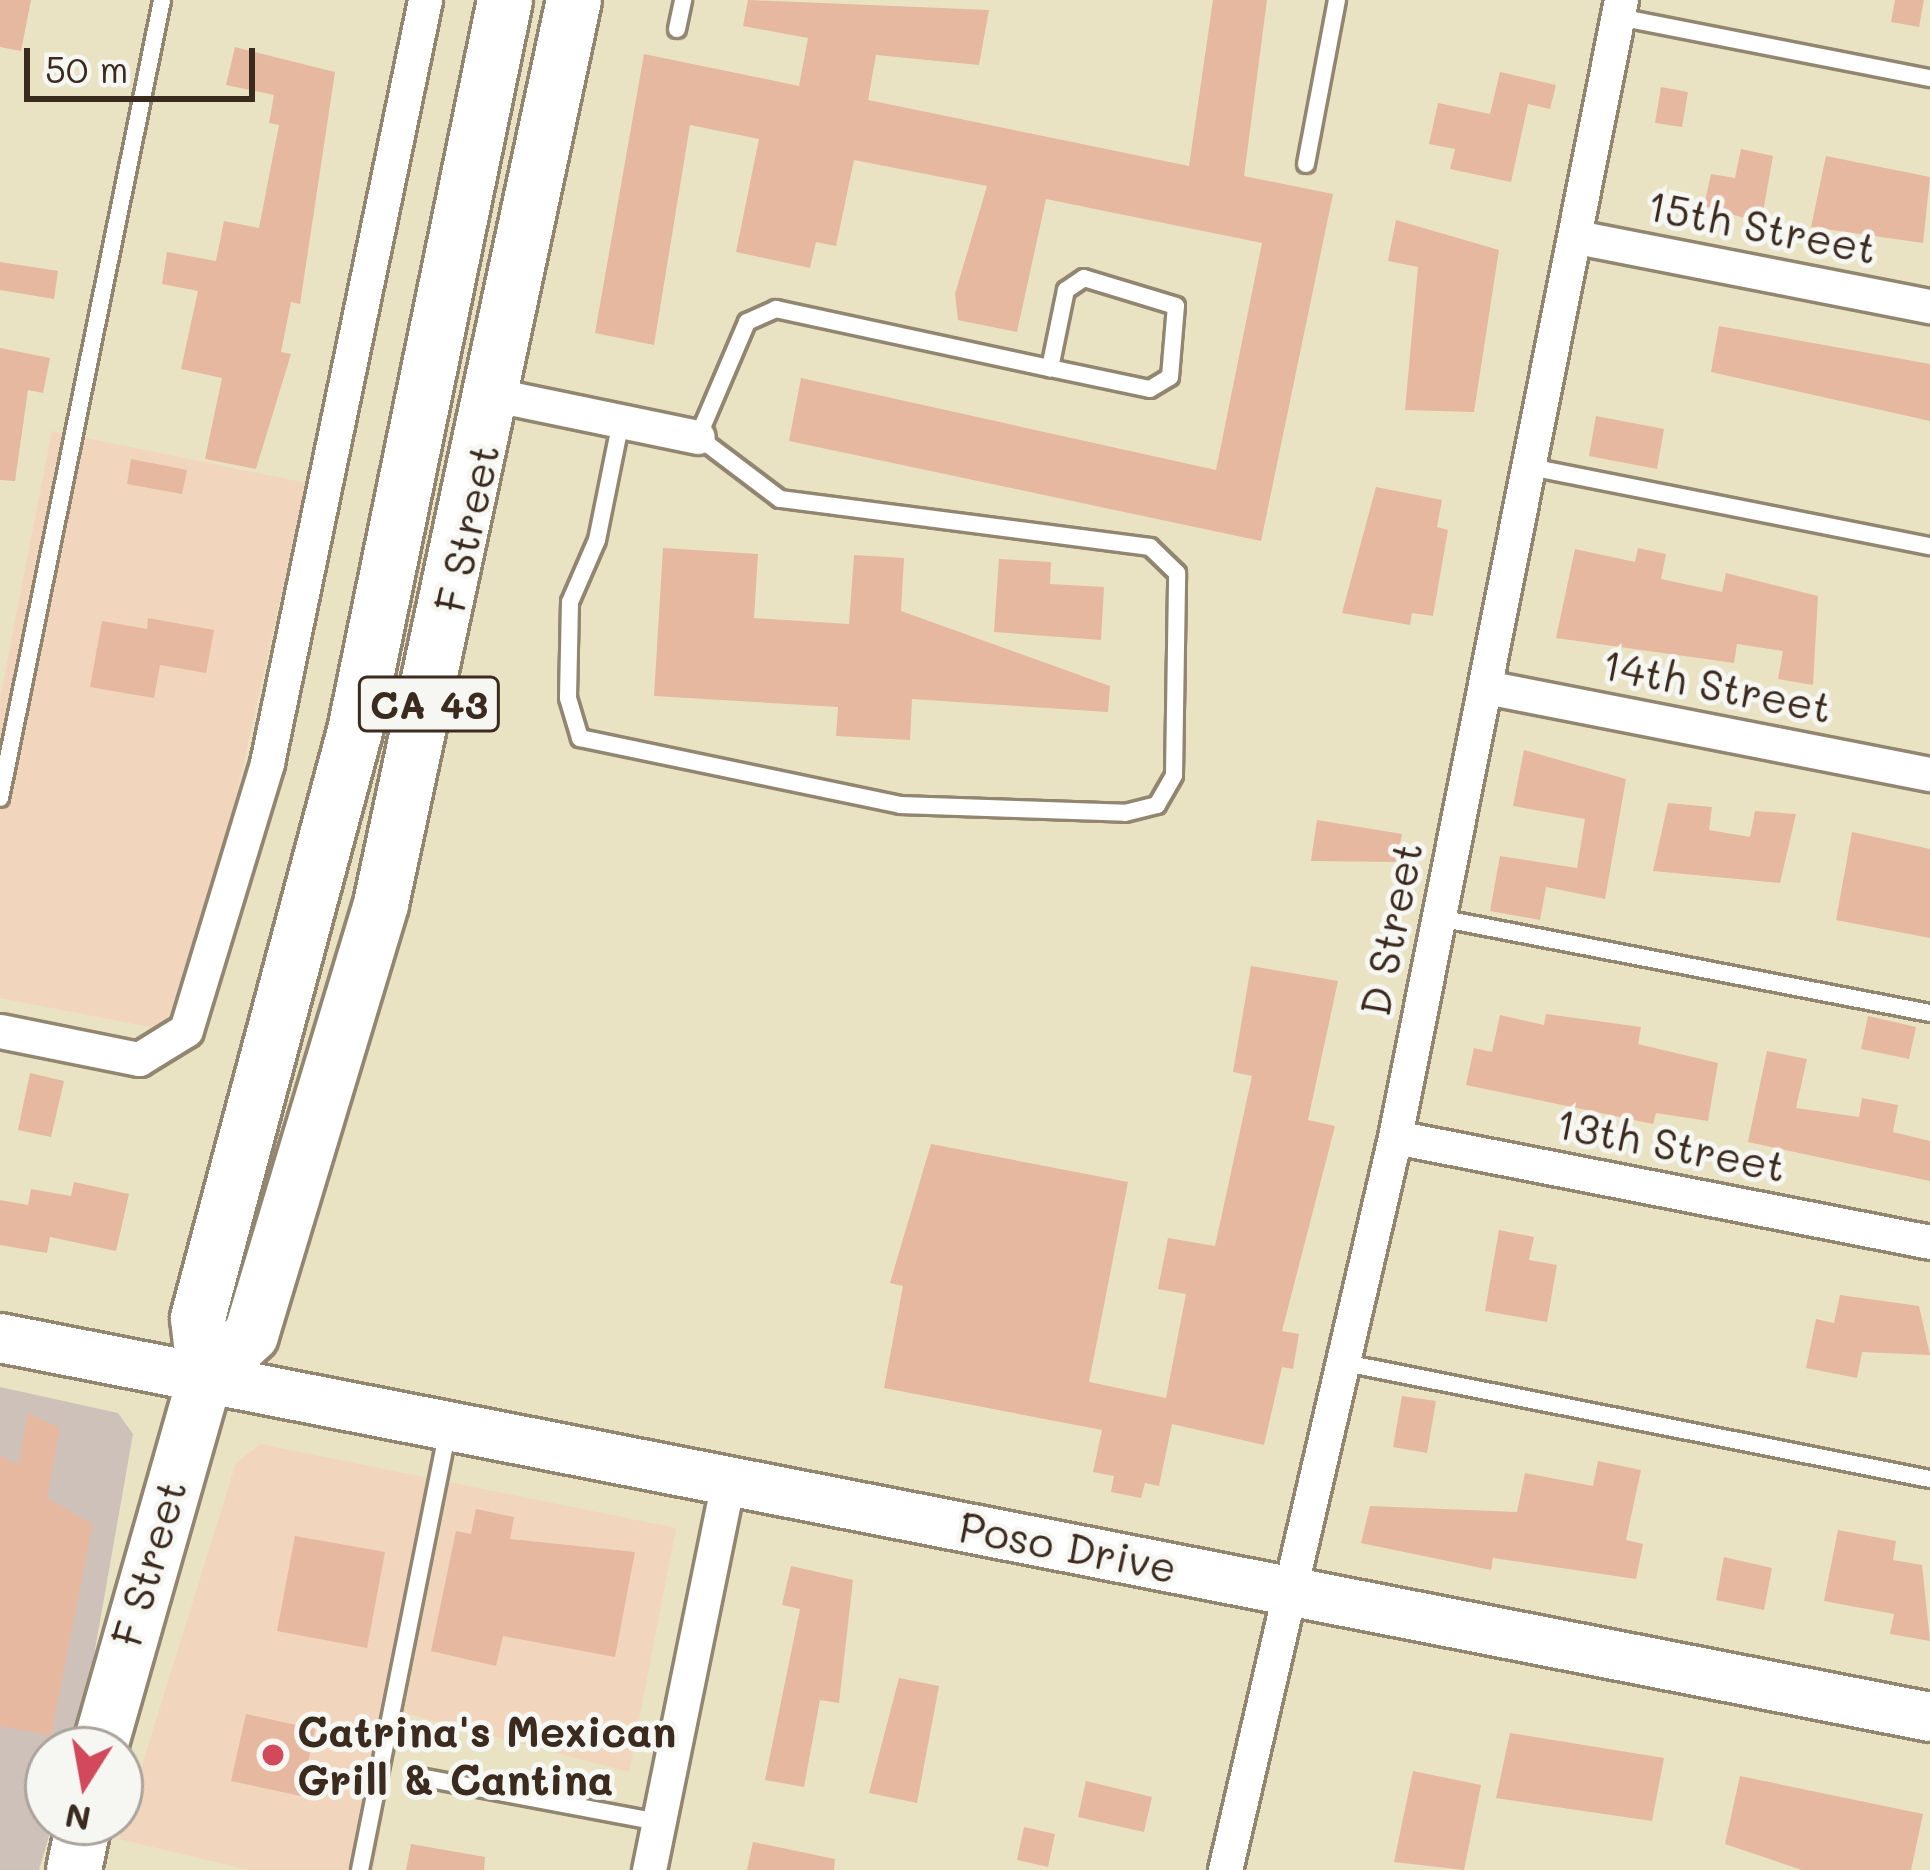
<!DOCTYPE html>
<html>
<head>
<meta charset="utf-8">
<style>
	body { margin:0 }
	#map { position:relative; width:1930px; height:1870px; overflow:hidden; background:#e9e3c4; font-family:Mali,sans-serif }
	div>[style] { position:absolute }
	.built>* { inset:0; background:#f1d5bd }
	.industrial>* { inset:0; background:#cec1ba }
	.building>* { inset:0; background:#e6b89f }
	.roads { filter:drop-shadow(3px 0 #928671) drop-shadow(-3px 0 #928671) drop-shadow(0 3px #928671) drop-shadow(0 -3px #928671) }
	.lane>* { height:16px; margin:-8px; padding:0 8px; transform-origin:8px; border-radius:8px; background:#fff }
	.street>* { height:33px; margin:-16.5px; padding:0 16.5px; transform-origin:16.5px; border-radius:16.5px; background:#fff }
	.secondary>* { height:48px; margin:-24px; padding:0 24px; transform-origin:24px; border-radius:24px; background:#fff }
	.primary>* { height:54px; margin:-27px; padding:0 27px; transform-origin:27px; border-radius:27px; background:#fff }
	.dots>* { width:33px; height:33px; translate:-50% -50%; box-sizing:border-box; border:6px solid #f6f6f2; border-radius:50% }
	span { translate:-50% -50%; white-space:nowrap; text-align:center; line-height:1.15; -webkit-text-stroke:10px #f6f6f2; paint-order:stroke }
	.shield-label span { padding:3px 9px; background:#f6f6f2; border:3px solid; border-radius:9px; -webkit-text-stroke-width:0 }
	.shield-label { font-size:39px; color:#3b2a1e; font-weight:700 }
	.street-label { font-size:42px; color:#3b2a1e }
	.poi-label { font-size:42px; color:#3b2a1e; font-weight:700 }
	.left { translate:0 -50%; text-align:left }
	.north { position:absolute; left:24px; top:1726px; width:120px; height:120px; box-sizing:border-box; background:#f6f6f2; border:3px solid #aba49d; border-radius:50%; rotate:191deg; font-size:33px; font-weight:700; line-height:48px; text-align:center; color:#3b2a1e }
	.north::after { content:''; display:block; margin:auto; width:42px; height:54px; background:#d1495b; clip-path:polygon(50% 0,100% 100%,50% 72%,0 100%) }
	.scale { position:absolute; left:24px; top:48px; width:231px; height:54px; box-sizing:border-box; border:6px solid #3b2a1e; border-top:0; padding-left:15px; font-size:36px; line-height:42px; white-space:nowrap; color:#3b2a1e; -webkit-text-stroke:9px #f6f6f2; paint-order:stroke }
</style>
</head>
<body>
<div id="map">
	<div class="built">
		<i style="clip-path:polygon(52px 431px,306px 483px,194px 986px,170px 1031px,0 998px,0 698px)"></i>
		<i style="clip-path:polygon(260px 1444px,676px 1528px,629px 1772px,400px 1712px,374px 1870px,249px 1870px,119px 1839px,236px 1463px)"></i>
	</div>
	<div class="industrial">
		<i style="clip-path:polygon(0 1387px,118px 1413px,133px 1434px,81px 1729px,75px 1750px,48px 1750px,53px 1822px,39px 1870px,0 1870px)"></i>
	</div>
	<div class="building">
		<i style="clip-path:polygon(0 0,31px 0,21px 51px,0 47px)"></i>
		<i style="clip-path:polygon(748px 0,989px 10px,979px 65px,876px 55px,868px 100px,1189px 166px,1213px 0,1267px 0,1244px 176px,1333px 194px,1261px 541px,789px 441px,801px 378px,1216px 470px,1262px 243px,1046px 199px,1017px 332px,958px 320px,955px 294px,987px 186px,854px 160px,836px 246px,816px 242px,810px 268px,736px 252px,759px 139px,690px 125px,654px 345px,595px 333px,644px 54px,799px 86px,808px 38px,743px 26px)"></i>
		<i style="clip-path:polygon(1895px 0,1924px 0,1919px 27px,1891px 22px)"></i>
		<i style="clip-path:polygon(235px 47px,335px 72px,300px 304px,291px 302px,281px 352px,291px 354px,256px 469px,205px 459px,222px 378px,181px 369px,198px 291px,162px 284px,167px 252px,216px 261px,224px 221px,259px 228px,279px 125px,269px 123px,274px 95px,226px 85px)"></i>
		<i style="clip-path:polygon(1500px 72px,1556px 85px,1550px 109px,1528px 104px,1511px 182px,1450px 169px,1455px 149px,1429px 144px,1438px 103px,1490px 114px)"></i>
		<i style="clip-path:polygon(1661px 87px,1688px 92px,1682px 127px,1655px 123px)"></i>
		<i style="clip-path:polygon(1741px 149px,1773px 156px,1761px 223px,1704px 206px,1711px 174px,1735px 178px)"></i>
		<i style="clip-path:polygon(1826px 156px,1930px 177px,1923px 243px,1811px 227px)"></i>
		<i style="clip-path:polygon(1396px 220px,1499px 250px,1474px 412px,1405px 410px,1418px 267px,1388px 261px)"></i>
		<i style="clip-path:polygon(0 262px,58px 271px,54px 299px,0 290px)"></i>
		<i style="clip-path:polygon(1719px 326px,1930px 364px,1930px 421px,1711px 372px)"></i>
		<i style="clip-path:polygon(0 348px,50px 358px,43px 393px,28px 390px,15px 481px,0 480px)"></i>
		<i style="clip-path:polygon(1596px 416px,1664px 429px,1657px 469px,1589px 456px)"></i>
		<i style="clip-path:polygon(131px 459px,187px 470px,182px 494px,127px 484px)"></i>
		<i style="clip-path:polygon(1376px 487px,1442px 500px,1437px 527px,1448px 530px,1433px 616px,1412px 613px,1410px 625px,1342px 613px)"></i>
		<i style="clip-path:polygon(663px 548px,758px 554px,754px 618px,849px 624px,854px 555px,904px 558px,901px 611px,1110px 686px,1108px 712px,912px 699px,910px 740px,836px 736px,838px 707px,654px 696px)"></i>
		<i style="clip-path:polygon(1638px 548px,1666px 554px,1661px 579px,1722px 592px,1726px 573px,1818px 596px,1813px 685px,1778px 679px,1783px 651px,1737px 644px,1734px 663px,1556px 638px,1575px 549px,1635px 562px)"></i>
		<i style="clip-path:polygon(999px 559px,1051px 562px,1050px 584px,1104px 587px,1101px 640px,994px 632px)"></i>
		<i style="clip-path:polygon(148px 618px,214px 630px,206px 673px,160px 665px,154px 698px,90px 687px,102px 621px,147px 629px)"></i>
		<i style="clip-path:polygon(1524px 750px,1626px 779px,1605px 899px,1546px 887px,1540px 920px,1490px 911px,1500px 856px,1577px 868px,1585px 819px,1513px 806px)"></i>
		<i style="clip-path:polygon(1668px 803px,1712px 807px,1709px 830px,1750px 837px,1755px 811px,1796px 814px,1780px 883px,1653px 871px)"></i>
		<i style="clip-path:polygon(1317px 820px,1402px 834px,1397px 862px,1311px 861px)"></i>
		<i style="clip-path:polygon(1852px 832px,1930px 849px,1930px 938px,1836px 920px)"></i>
		<i style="clip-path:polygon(1251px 966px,1338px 981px,1308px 1120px,1335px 1126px,1282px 1331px,1299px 1334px,1293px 1369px,1282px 1367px,1264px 1445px,1172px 1424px,1159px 1486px,1145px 1483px,1141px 1498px,1111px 1492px,1114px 1476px,1093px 1472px,1102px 1430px,884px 1388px,903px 1286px,890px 1283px,931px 1144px,1128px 1182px,1089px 1382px,1166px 1398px,1186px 1294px,1158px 1289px,1168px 1238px,1215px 1246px,1252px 1076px,1233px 1072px)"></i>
		<i style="clip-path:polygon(1546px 1014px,1641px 1027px,1638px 1044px,1718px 1063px,1708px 1121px,1656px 1113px,1653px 1124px,1466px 1085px,1474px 1048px,1492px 1052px,1500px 1015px,1544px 1025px)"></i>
		<i style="clip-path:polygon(1868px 1016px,1916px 1027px,1909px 1059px,1861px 1049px)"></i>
		<i style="clip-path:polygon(1767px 1051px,1807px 1059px,1796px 1108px,1859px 1117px,1862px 1098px,1898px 1105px,1893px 1132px,1930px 1141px,1930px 1181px,1748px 1142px)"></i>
		<i style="clip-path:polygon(30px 1073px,64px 1081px,51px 1137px,18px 1130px)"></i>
		<i style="clip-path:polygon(74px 1182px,129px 1194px,116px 1251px,50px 1237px,47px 1253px,0 1245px,0 1200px,28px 1205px,31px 1189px,71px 1196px)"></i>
		<i style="clip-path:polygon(1499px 1230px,1534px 1237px,1529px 1260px,1557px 1265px,1547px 1322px,1485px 1311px)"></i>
		<i style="clip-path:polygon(1840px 1295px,1919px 1306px,1930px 1355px,1862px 1352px,1857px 1378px,1806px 1368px,1816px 1319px,1834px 1323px)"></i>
		<i style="clip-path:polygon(1402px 1396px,1436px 1401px,1427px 1453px,1393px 1447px)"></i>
		<i style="clip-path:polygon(28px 1413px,60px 1428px,47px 1498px,93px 1524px,51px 1736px,0 1726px,0 1455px,18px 1465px)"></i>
		<i style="clip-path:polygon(1598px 1461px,1641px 1470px,1626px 1540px,1643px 1544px,1636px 1579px,1493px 1558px,1491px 1570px,1361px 1543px,1370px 1506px,1517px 1512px,1525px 1473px,1593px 1486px)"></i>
		<i style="clip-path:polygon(476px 1509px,514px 1517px,510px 1539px,635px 1552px,615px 1657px,503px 1636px,496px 1666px,431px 1651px,456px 1531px,471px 1534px)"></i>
		<i style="clip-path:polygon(1838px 1530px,1896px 1541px,1893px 1560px,1922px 1565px,1930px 1641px,1890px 1634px,1894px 1614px,1824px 1601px)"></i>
		<i style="clip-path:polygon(295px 1536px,385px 1552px,367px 1648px,277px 1631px)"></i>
		<i style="clip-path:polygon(1724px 1557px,1772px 1568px,1764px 1610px,1716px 1600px)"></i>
		<i style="clip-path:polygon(791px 1566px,853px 1580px,839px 1703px,820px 1700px,804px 1787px,765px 1780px,800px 1609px,782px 1605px)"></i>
		<i style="clip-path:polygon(899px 1678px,939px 1686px,917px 1803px,869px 1793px)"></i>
		<i style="clip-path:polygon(246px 1714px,315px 1729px,301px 1796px,231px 1781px)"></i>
		<i style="clip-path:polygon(1510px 1733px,1664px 1758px,1652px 1821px,1496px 1798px)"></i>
		<i style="clip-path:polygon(1413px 1771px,1481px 1785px,1464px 1870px,1394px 1862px)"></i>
		<i style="clip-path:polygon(1740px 1776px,1923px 1814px,1911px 1870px,1802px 1870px,1725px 1844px)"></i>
		<i style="clip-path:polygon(1086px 1781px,1152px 1797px,1144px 1832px,1078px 1817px)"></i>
		<i style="clip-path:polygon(1024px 1827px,1055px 1834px,1048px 1867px,1017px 1860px)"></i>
		<i style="clip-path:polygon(753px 1842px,835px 1859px,834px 1870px,747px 1870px)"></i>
		<i style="clip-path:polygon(411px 1844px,485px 1857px,484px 1870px,406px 1870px)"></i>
	</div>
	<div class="roads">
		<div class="lane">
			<i style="left:1618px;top:17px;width:318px;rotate:11.1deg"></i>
			<i style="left:677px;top:29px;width:30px;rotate:-78deg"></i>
			<i style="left:1306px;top:164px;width:167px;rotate:-79.3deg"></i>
			<i style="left:621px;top:421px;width:121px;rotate:101.4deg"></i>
			<i style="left:597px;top:540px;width:68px;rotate:113.5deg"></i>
			<i style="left:570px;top:602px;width:96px;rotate:91.2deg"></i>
			<i style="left:568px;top:698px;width:42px;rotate:73.3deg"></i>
			<i style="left:580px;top:738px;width:327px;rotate:11.8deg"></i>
			<i style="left:900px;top:805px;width:225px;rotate:2deg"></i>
			<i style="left:1125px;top:813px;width:33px;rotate:-14deg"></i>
			<i style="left:1157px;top:805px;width:34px;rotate:-60deg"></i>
			<i style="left:1174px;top:775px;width:202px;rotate:-89.1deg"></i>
			<i style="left:1177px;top:573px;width:37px;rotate:-136deg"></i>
			<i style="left:1150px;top:547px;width:373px;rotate:-172.6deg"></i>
			<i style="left:780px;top:499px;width:103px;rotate:-142.9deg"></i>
			<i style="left:698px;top:437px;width:125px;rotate:-66.9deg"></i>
			<i style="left:747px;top:322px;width:32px;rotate:-24deg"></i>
			<i style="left:776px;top:309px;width:280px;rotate:12.2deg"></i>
			<i style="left:1050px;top:368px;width:102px;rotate:11.9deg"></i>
			<i style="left:1150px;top:389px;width:23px;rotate:-31deg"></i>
			<i style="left:1170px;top:377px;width:71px;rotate:-85.2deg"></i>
			<i style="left:1176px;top:306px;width:96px;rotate:-163.1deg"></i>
			<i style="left:1084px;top:278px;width:22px;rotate:146deg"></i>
			<i style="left:1066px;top:290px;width:80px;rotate:101.6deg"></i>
			<i style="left:1530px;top:467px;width:408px;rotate:11.2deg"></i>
			<i style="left:0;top:798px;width:814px;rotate:-78.52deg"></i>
			<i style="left:1439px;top:918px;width:500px;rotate:10.95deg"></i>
			<i style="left:1345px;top:1363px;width:596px;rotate:11.22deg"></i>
			<i style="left:415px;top:1776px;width:247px;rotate:10.7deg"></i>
			<i style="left:360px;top:1870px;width:449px;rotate:-78.7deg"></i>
		</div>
		<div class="street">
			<i style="left:1577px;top:237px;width:360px;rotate:11.1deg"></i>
			<i style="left:495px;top:395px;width:207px;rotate:11.7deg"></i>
			<i style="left:1486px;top:687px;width:452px;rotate:11.1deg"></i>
			<i style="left:0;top:1031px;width:142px;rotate:11.4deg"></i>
			<i style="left:139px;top:1059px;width:55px;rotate:-31.7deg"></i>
			<i style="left:186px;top:1030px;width:279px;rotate:-73.1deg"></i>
			<i style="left:267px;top:763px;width:779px;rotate:-78.3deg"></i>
			<i style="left:1395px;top:1137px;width:545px;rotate:11.1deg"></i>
			<i style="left:649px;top:1870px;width:398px;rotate:-78.5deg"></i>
			<i style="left:1225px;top:1870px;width:752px;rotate:-76.94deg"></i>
			<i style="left:1395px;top:1137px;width:1159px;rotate:-78.76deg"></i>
		</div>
		<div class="secondary">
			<i style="left:0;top:1338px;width:1967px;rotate:11.11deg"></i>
		</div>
		<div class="primary">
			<i style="left:205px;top:1378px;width:63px;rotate:-43.1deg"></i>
			<i style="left:251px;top:1335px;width:450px;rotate:-73.2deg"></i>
			<i style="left:381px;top:904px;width:924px;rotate:-77.95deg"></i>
			<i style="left:99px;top:1750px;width:387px;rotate:-74.1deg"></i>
			<i style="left:205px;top:1378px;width:60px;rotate:-96.7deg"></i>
			<i style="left:198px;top:1318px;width:608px;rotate:-75.03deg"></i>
			<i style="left:355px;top:731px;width:746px;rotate:-78.4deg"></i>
			<i style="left:74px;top:1870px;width:49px;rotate:-78.2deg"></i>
		</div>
	</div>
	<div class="dots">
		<i style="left:273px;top:1755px;background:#d1495b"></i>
	</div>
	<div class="shield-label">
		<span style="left:429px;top:704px">CA 43</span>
	</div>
	<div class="street-label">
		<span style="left:1762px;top:227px;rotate:11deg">15th Street</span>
		<span style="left:467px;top:528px;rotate:-78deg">F Street</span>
		<span style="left:1717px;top:686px;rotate:11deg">14th Street</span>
		<span style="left:1391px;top:929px;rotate:-79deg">D Street</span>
		<span style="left:1671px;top:1145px;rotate:11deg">13th Street</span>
		<span style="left:1068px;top:1547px;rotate:11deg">Poso Drive</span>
		<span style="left:149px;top:1563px;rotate:-74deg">F Street</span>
	</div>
	<div class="poi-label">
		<span class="left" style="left:297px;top:1755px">Catrina's Mexican<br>Grill &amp; Cantina</span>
	</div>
	<div class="north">N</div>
	<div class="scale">50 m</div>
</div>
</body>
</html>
